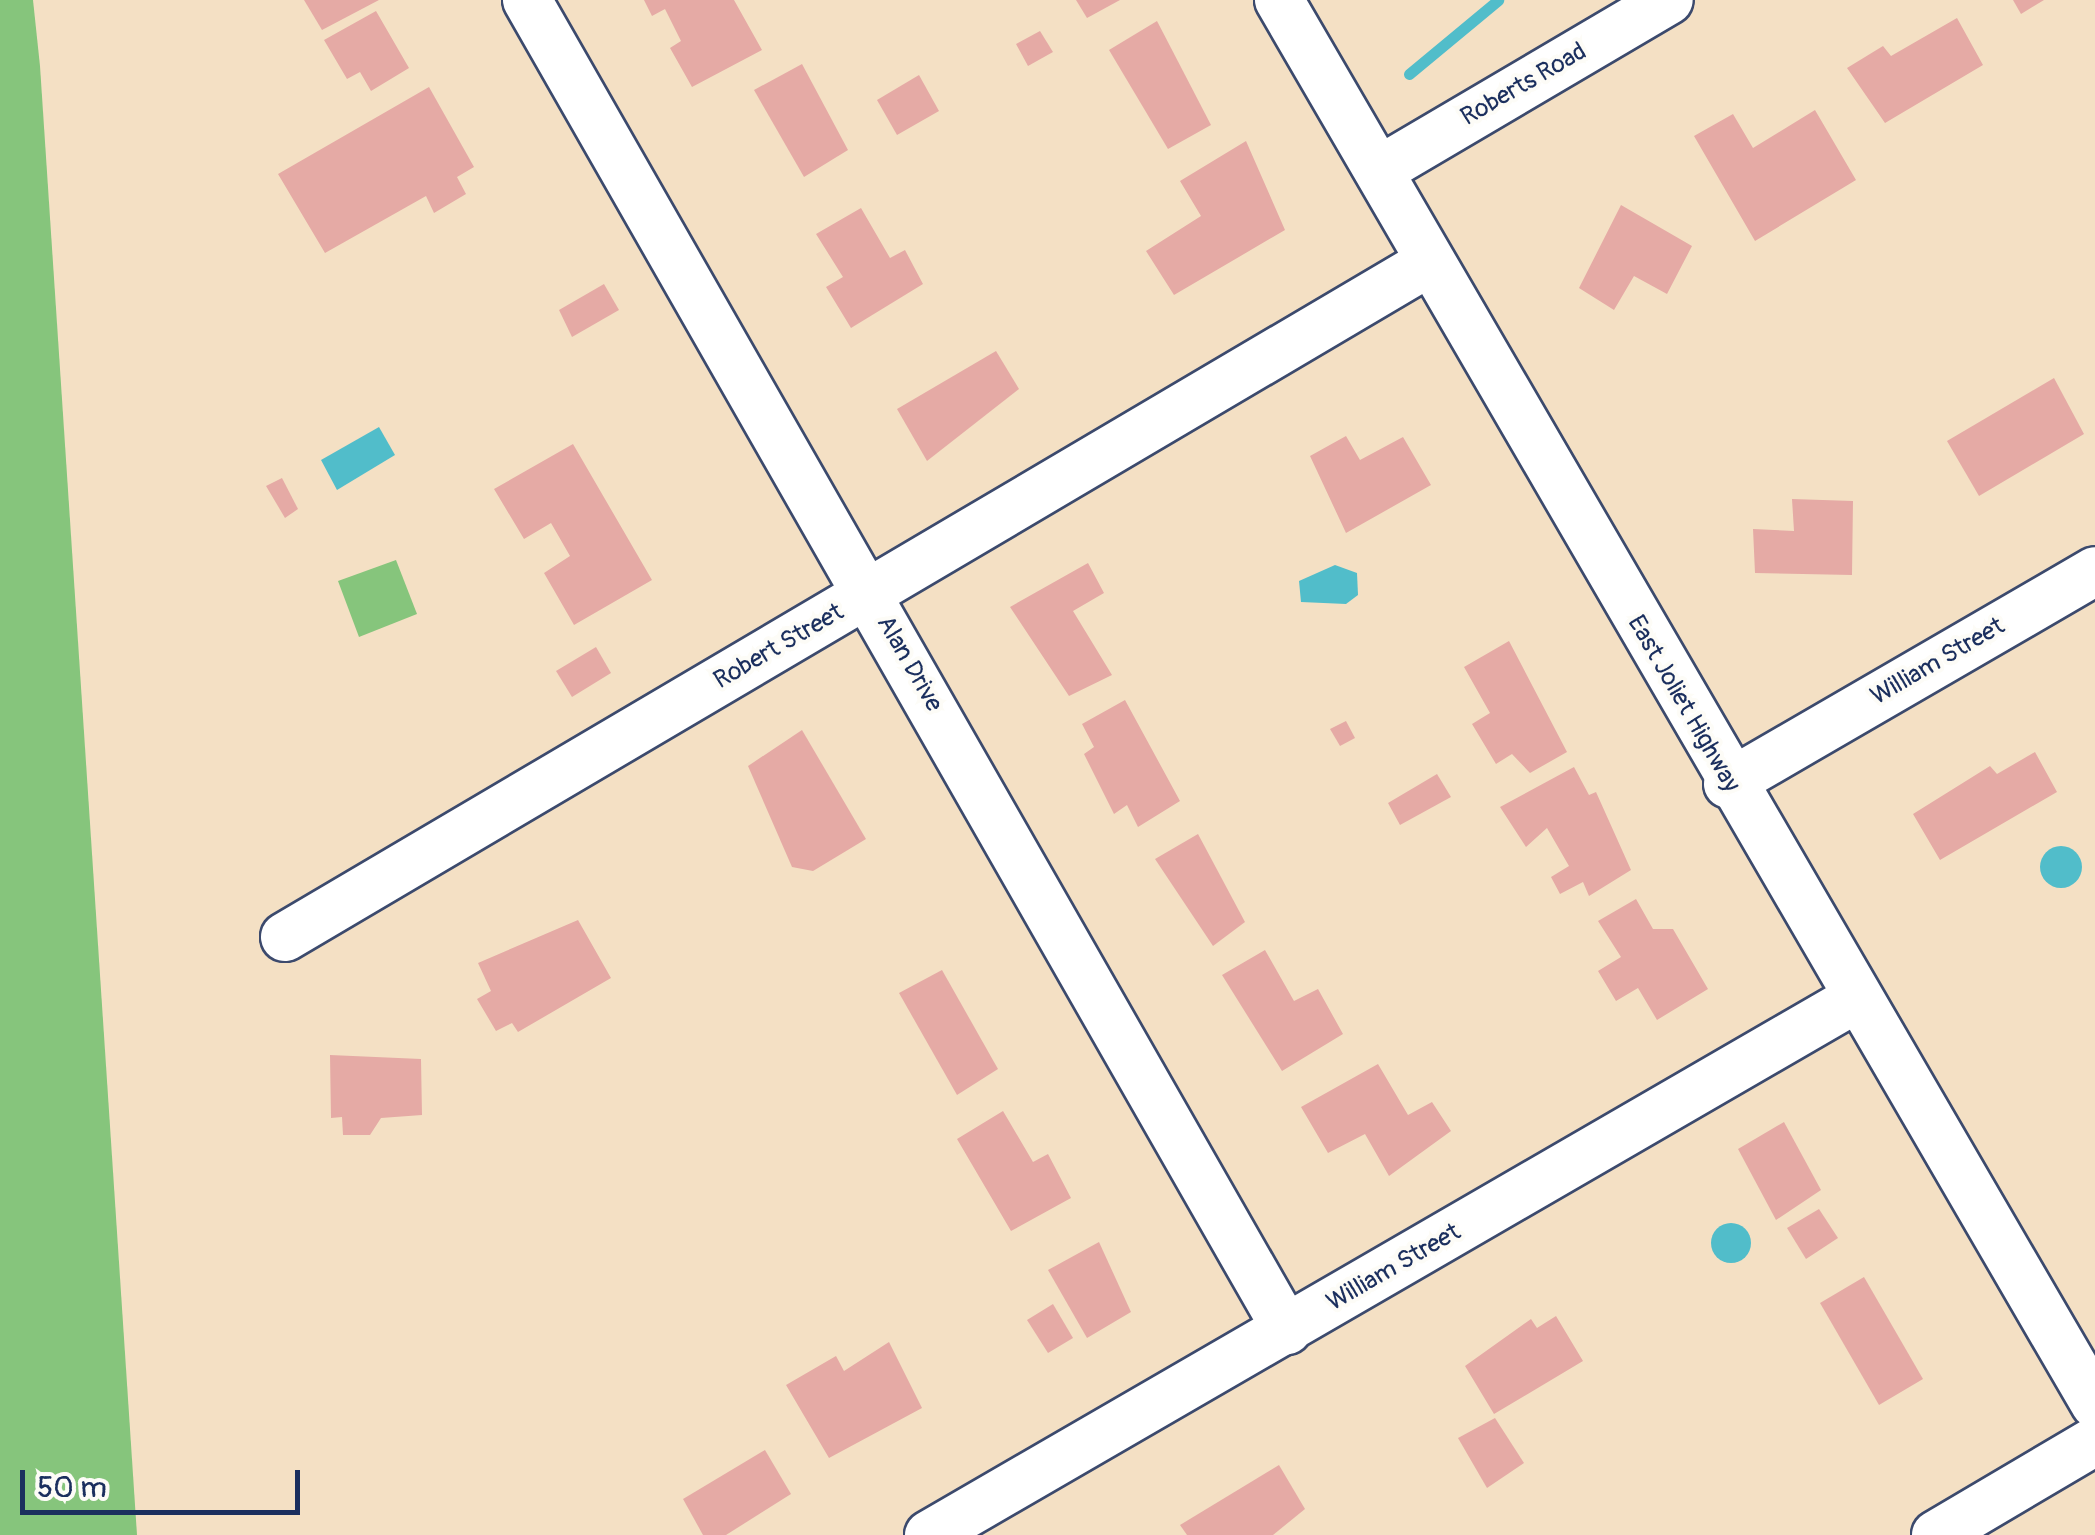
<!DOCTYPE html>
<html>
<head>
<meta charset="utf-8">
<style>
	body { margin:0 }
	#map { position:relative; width:2095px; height:1535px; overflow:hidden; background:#f4e0c4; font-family:Pangolin,sans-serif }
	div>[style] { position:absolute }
	.green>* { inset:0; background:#86c57c }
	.water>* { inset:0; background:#51bdca }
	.round { border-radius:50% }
	.stream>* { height:11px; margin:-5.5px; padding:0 5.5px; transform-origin:5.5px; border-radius:5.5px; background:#51bdca }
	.building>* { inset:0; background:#e5aaa5 }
	.roads { filter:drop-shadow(2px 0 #3c4a6d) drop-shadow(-2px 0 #3c4a6d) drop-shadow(0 2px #3c4a6d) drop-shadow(0 -2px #3c4a6d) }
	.minor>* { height:48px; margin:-24px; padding:0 24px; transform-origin:24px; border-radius:24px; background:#fff }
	span { translate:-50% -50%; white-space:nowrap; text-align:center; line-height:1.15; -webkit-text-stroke:8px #fdfcf7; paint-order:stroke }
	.street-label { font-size:25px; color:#1b2f5e }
	.scale { position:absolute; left:20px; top:1470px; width:280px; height:45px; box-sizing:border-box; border:5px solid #1b2f5e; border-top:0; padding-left:12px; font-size:30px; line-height:35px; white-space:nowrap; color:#1b2f5e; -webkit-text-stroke:8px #fdfcf7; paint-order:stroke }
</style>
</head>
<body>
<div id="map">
	<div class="green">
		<i style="clip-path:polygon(0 0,33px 0,40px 66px,137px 1535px,0 1535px)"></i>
		<i style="clip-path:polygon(396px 560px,417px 614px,359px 637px,338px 581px)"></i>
	</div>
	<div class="water">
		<i style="clip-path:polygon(379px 427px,395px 455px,337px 490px,321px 460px)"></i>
		<i style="clip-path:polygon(1335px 565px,1357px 573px,1358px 595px,1346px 604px,1301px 602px,1299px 581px)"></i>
		<i class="round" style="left:2040px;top:846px;width:42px;height:42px"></i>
		<i class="round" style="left:1711px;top:1223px;width:40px;height:40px"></i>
	</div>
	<div class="stream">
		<i style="left:1409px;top:74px;width:116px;rotate:-39.7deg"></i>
	</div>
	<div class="building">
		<i style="clip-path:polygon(304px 0,379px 0,322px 30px)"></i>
		<i style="clip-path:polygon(644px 0,734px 0,762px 50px,692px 87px,670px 48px,681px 41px,665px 9px,652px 16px)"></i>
		<i style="clip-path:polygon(1076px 0,1120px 0,1087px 18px)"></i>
		<i style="clip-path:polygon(2013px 0,2044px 0,2021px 14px)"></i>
		<i style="clip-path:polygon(376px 11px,409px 68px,371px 91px,360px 72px,347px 79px,324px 40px)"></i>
		<i style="clip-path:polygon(1957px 18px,1983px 65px,1885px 123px,1847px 68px,1883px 46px,1891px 56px)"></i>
		<i style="clip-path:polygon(1157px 21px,1211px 125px,1168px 149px,1109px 50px)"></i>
		<i style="clip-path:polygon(1040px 31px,1053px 52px,1028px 66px,1016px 44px)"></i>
		<i style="clip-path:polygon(802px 64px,848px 150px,804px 177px,754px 90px)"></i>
		<i style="clip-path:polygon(919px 75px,939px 111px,897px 135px,877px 100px)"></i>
		<i style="clip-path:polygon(429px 87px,474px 167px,457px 177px,466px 194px,434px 213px,426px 196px,325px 253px,278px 174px)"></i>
		<i style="clip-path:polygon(1815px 110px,1856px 180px,1755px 241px,1694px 136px,1733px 114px,1753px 148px)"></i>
		<i style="clip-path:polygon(1246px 141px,1285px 230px,1174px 295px,1146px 251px,1201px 216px,1180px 181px)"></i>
		<i style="clip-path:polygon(1621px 205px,1692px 246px,1667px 294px,1634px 276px,1614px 310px,1579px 288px)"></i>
		<i style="clip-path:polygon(861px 208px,890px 258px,905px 250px,923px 284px,851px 328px,826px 287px,843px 277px,816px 234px)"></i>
		<i style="clip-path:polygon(604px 284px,619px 310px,572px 337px,559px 310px)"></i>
		<i style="clip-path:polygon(996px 351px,1019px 389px,927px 461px,897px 409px)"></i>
		<i style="clip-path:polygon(2054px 378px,2084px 434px,1979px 496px,1947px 441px)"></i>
		<i style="clip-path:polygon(1346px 436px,1360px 460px,1403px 437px,1431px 485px,1346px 533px,1310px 456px)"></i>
		<i style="clip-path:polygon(573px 444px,652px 580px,574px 625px,544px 573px,570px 556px,551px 523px,524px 539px,494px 489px)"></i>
		<i style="clip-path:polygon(282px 478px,298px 509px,285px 518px,266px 486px)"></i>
		<i style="clip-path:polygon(1792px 499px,1853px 501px,1852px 575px,1755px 573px,1753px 529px,1794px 531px)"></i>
		<i style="clip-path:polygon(1088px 563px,1104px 593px,1073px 611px,1112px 675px,1069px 696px,1010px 607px)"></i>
		<i style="clip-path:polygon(1509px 641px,1567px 752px,1530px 773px,1512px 754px,1496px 764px,1472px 724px,1490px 713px,1464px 667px)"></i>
		<i style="clip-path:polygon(596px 647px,611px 673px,572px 697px,556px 671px)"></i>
		<i style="clip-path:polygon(1125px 700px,1180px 801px,1138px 827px,1127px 805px,1114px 814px,1084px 754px,1094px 747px,1082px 724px)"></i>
		<i style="clip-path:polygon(1346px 721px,1355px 738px,1340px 746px,1330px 729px)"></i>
		<i style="clip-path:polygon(802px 730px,866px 839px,813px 871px,792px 867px,748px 766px)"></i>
		<i style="clip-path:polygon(2035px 752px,2057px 792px,1940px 860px,1913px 814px,1990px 766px,1997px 774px)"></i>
		<i style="clip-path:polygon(1574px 767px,1589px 795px,1596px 792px,1631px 870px,1589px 896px,1583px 882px,1560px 894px,1551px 877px,1569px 866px,1547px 828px,1526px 847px,1500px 807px)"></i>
		<i style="clip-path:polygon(1437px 774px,1451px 797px,1400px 825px,1388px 803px)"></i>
		<i style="clip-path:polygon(1198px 834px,1245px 922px,1213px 946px,1155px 859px)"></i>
		<i style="clip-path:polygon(1636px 899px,1653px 929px,1673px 929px,1708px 989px,1657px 1020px,1638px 988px,1616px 1001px,1598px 971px,1621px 957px,1598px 921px)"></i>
		<i style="clip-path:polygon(578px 920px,611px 978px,518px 1032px,512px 1023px,496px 1031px,477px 999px,491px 991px,478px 963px)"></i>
		<i style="clip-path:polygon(1265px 950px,1294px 1001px,1318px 989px,1343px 1034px,1282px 1071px,1222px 975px)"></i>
		<i style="clip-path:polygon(942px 970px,998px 1069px,957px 1095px,899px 993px)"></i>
		<i style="clip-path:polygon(330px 1055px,421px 1059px,422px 1115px,381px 1118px,370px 1135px,343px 1135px,342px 1117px,331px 1118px)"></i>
		<i style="clip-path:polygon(1378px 1064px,1408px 1115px,1432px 1102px,1451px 1131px,1389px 1176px,1365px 1134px,1328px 1153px,1301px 1107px)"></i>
		<i style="clip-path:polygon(1003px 1111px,1033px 1162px,1048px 1154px,1071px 1198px,1011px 1231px,957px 1139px)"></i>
		<i style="clip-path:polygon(1784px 1122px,1821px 1190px,1776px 1220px,1738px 1149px)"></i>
		<i style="clip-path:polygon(1819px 1209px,1838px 1238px,1806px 1259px,1787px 1228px)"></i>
		<i style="clip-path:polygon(1099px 1242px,1131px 1312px,1087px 1338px,1048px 1270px)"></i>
		<i style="clip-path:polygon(1864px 1277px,1923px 1379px,1879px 1405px,1820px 1303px)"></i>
		<i style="clip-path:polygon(1053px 1304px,1073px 1338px,1048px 1353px,1027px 1320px)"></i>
		<i style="clip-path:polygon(1556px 1316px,1583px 1361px,1494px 1414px,1465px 1366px,1531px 1319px,1537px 1328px)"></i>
		<i style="clip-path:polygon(889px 1342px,922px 1408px,829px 1458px,786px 1385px,836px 1356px,844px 1371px)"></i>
		<i style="clip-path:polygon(1495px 1418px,1524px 1463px,1487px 1488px,1458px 1438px)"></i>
		<i style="clip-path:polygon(765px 1450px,791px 1494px,726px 1535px,703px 1535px,683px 1499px)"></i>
		<i style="clip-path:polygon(1279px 1465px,1305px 1509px,1273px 1535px,1187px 1535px,1180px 1525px)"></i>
	</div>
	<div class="roads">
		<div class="minor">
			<i style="left:527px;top:0;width:1532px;rotate:60.26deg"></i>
			<i style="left:1279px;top:0;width:1624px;rotate:59.83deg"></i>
			<i style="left:1380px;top:170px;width:335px;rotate:-30.5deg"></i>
			<i style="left:1728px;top:784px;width:424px;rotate:-30.1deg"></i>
			<i style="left:285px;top:937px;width:1327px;rotate:-30.53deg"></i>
			<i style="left:929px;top:1535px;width:1072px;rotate:-30.06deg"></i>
			<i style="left:1936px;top:1535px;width:185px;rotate:-30.6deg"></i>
		</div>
	</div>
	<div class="street-label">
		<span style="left:1524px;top:85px;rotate:-30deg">Roberts Road</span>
		<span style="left:779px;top:647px;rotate:-30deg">Robert Street</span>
		<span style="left:1938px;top:662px;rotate:-30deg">William Street</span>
		<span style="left:909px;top:664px;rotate:60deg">Alan Drive</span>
		<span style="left:1683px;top:704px;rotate:60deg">East Joliet Highway</span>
		<span style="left:1394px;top:1268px;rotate:-30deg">William Street</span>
	</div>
	<div class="scale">50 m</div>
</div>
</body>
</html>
